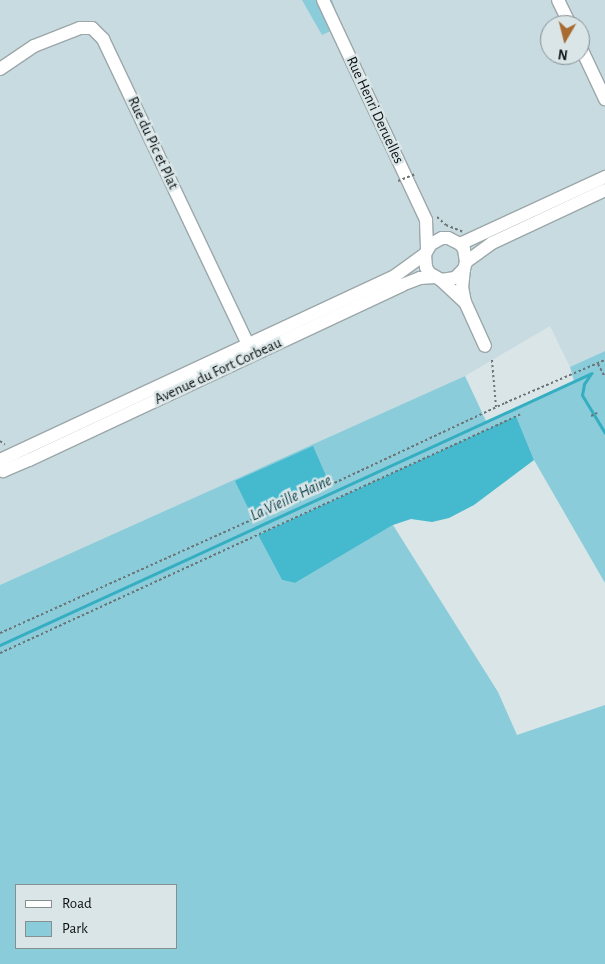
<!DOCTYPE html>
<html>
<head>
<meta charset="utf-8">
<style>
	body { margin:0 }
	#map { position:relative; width:605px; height:964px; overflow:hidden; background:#d9e5e7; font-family:"Alegreya Sans",sans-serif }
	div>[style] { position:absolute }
	.built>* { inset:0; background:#c7dbe0 }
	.green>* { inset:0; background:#8accd9 }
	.forest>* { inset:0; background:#45bace }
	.stream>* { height:3px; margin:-1.5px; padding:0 1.5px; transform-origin:1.5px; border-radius:1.5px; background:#35aec2 }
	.path>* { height:2px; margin-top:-1px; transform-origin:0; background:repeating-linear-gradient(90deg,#6c7475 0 2.5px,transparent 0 5px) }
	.roads { filter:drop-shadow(1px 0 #9ca7a9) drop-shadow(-1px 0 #9ca7a9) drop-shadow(0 1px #9ca7a9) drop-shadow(0 -1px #9ca7a9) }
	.minor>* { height:12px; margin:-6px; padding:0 6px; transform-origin:6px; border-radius:6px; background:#fff }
	.path-bridge>* { height:2px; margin-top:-1px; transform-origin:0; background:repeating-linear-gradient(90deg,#6c7475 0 2.5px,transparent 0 5px) }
	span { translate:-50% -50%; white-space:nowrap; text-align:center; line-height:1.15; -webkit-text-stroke:5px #d9e5e7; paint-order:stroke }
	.street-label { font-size:15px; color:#0b0f10 }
	.water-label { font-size:16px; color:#0f444c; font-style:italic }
	.legend { position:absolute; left:15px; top:884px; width:162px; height:65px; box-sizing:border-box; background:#d9e5e7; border:1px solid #878f91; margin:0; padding:6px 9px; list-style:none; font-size:15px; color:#0b0f10 }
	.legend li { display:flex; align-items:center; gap:10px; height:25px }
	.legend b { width:25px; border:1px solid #878f91 }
	.north { position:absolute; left:540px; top:15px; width:50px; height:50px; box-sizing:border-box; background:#d9e5e7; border:1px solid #878f91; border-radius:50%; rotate:188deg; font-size:14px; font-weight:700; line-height:20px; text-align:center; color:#0b0f10 }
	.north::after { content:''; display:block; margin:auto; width:18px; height:22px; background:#a96b30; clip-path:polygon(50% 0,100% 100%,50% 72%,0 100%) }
</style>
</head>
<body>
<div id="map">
	<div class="built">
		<i style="clip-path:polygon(evenodd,0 0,605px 0,605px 351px,570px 367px,550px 326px,465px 376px,0 585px,0 0,550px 25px,580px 25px,580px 55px,550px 55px,550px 25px)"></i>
	</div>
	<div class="green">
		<i style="clip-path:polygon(302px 0,332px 0,341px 26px,322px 35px)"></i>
		<i style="clip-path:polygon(evenodd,605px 351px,605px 583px,534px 460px,516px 416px,258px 535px,282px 580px,295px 583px,393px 525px,498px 692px,517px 735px,605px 705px,605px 964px,0 964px,0 585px,465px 376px,486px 421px,574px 381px,570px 367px,605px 351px,16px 885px,176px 885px,176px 948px,16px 948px,16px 885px)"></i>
	</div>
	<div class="forest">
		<i style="clip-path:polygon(516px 416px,534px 460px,474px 505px,449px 518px,432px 522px,411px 519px,393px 525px,295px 583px,282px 580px,258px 535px)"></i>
		<i style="clip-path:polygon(313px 446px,330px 485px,254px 520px,235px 481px)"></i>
	</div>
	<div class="stream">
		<i style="left:590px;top:375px;width:11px;rotate:124deg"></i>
		<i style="left:584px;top:384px;width:11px;rotate:100deg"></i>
		<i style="left:582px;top:395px;width:44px;rotate:58.8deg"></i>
		<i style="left:0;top:645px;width:651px;rotate:-24.68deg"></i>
	</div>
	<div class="path">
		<i style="left:437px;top:217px;width:12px;rotate:42deg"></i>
		<i style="left:446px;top:225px;width:18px;rotate:22deg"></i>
		<i style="left:492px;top:360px;width:47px;rotate:85.1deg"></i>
		<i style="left:598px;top:364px;width:15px;rotate:62deg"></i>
		<i style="left:591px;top:416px;width:7px;rotate:-27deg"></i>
		<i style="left:0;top:441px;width:6px;rotate:39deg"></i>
		<i style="left:0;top:633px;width:362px;rotate:-24.2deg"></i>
		<i style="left:330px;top:485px;width:193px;rotate:-25.1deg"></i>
		<i style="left:505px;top:403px;width:109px;rotate:-23.3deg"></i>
		<i style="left:0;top:653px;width:573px;rotate:-24.64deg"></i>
	</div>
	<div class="roads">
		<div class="minor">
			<i style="left:323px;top:0;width:243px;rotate:64.9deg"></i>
			<i style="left:426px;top:220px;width:29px;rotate:88deg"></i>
			<i style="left:558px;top:0;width:28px;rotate:64deg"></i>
			<i style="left:580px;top:46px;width:59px;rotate:64.7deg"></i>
			<i style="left:0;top:69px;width:41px;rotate:-34.1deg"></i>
			<i style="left:34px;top:46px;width:49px;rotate:-21.4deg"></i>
			<i style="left:80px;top:28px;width:12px"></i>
			<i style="left:92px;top:28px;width:16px;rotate:45deg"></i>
			<i style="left:103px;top:39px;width:344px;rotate:64.6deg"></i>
			<i style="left:460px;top:244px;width:160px;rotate:-24.8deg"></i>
			<i style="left:466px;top:262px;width:32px;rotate:-36deg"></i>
			<i style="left:492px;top:243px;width:125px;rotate:-25.1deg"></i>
			<i style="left:464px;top:269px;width:18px;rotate:96deg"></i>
			<i style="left:462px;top:287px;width:15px;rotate:79deg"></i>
			<i style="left:465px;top:302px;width:48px;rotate:65.6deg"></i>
			<i style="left:441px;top:280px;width:14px;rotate:-8deg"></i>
			<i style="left:455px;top:278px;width:13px;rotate:-45deg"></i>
			<i style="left:464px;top:269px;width:7px;rotate:-74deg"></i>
			<i style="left:466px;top:262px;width:13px;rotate:-99deg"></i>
			<i style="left:464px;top:249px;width:6px;rotate:-129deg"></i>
			<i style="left:460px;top:244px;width:13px;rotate:-153deg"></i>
			<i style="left:448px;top:238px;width:6px;rotate:180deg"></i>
			<i style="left:442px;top:238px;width:13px;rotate:151deg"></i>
			<i style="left:431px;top:244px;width:12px;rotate:121deg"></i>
			<i style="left:425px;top:254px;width:13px;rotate:86deg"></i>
			<i style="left:426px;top:267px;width:7px;rotate:63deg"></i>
			<i style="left:429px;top:273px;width:14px;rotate:30deg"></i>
			<i style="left:441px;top:280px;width:33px;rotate:43deg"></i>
			<i style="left:0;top:460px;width:437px;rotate:-25deg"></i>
			<i style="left:396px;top:275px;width:36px;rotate:-36deg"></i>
			<i style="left:0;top:466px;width:6px;rotate:59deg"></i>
			<i style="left:3px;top:471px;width:28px;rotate:-23deg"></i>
			<i style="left:29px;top:460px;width:412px;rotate:-25.1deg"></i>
			<i style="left:402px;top:285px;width:19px;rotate:-21deg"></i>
			<i style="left:420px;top:278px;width:15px;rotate:-4deg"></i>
		</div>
	</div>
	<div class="path-bridge">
		<i style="left:398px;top:181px;width:18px;rotate:-22deg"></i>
	</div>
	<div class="street-label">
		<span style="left:375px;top:110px;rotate:65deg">Rue Henri Deruelles</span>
		<span style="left:153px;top:143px;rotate:65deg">Rue du Pic et Plat</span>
		<span style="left:218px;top:371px;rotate:-25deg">Avenue du Fort Corbeau</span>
	</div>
	<div class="water-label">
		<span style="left:291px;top:498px;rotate:-25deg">La Vieille Haine</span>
	</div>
	<ul class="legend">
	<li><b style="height:6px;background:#fff"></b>Road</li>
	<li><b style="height:14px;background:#8accd9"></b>Park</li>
	</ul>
	<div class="north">N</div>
</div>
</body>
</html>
